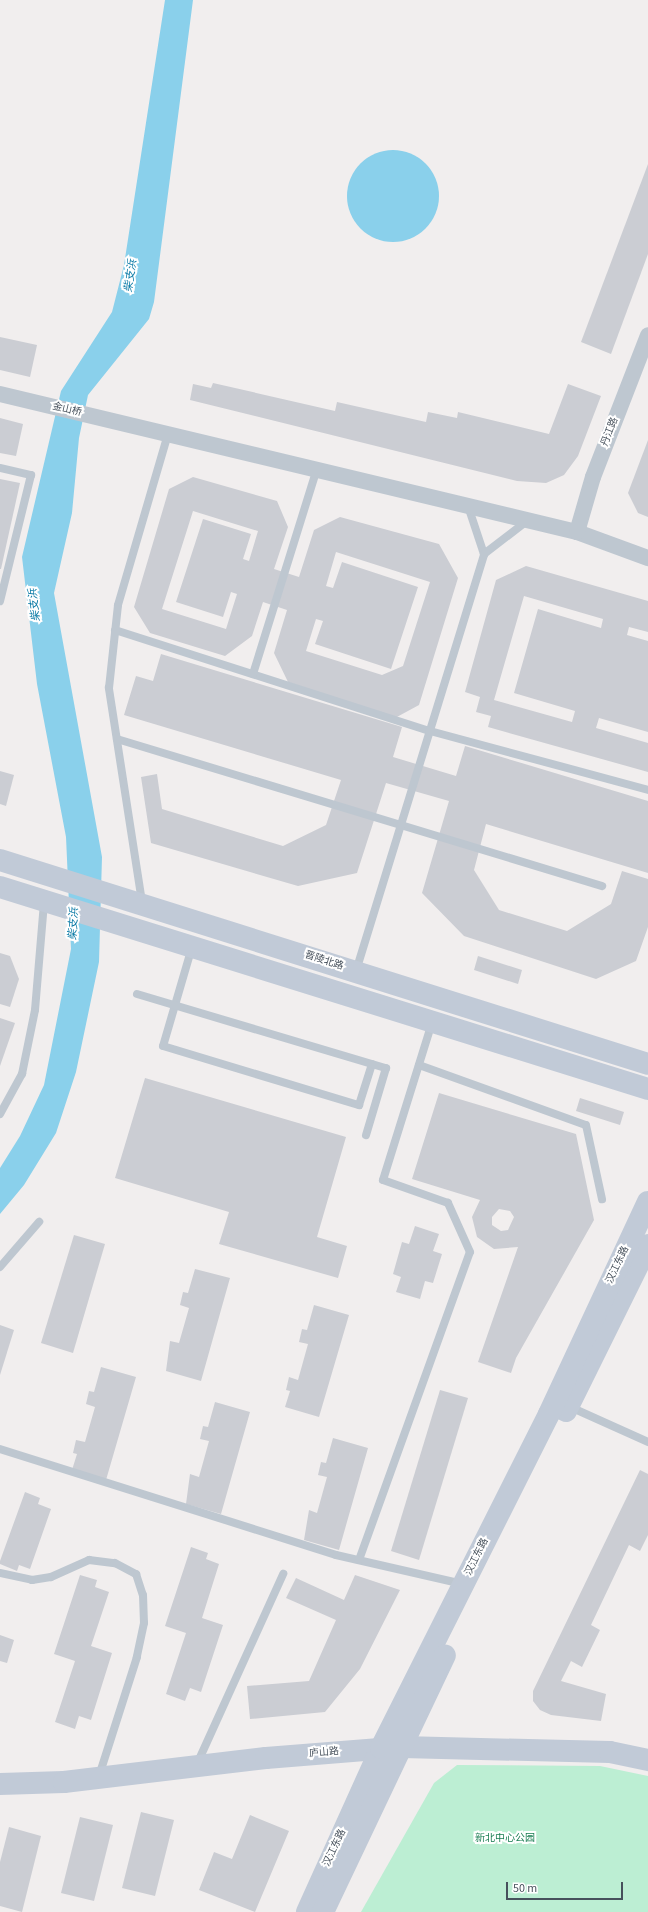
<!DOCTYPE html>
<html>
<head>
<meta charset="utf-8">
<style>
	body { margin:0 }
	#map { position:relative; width:648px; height:1912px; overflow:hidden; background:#f1eeee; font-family:"Source Sans 3","Noto Sans SC",sans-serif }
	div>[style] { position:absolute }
	.green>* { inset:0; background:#bceed3 }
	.water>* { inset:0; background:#8ad0eb }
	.round { border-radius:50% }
	.building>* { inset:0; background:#cbcdd3 }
	.lane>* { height:8px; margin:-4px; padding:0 4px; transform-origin:4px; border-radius:4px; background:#bec7d0 }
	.street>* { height:16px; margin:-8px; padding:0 8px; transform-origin:8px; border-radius:8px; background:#bec7d0 }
	.secondary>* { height:22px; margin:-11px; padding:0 11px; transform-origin:11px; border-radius:11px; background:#c1cad7 }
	span { translate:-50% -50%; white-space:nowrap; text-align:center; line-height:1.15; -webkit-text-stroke:4px #fff; paint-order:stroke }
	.street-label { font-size:10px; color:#46505b }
	.park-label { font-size:10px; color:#187c51 }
	.water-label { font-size:11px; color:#0d7ca7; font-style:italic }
	.scale { position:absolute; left:506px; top:1882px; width:117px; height:18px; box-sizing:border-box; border:2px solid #46505b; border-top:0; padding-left:5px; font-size:12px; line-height:14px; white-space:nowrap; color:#46505b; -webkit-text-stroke:3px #fff; paint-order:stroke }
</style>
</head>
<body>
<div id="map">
	<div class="green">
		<i style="clip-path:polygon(457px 1765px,600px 1766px,648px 1776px,648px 1912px,361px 1912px,434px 1783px)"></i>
	</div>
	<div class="water">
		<i style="clip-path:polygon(165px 0,193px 0,154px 302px,149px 319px,88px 395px,79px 438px,72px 513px,54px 593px,102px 857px,99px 962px,76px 1072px,56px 1133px,24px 1185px,0 1214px,0 1168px,20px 1136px,44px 1085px,71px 949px,66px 837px,37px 684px,22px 557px,61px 391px,112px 312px,124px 265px)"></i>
		<i class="round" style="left:347px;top:150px;width:92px;height:92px"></i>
	</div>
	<div class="building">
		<i style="clip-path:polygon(648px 164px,648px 254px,611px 354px,581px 342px)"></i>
		<i style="clip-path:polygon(0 337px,37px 345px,30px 377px,0 370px)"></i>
		<i style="clip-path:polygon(213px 383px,335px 411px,337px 402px,426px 422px,428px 412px,457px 418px,458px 412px,549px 434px,568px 384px,601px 396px,578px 456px,564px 475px,546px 483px,517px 481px,190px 400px,193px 384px,211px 388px)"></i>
		<i style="clip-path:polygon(0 418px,23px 424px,16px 456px,0 453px)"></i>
		<i style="clip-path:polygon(648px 440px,648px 517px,638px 513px,628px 493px)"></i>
		<i style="clip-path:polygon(evenodd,193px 477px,277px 501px,288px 527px,274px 569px,299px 577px,314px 530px,340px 517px,439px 544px,458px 578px,419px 705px,395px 718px,288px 682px,274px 653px,287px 610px,263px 602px,252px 636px,225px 656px,150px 633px,134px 607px,169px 489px,193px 477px,193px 511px,258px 531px,249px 561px,243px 559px,251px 534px,203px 519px,176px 602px,223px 617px,231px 592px,237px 594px,226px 629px,162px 609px,193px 511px,193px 477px,336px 552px,430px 582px,403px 666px,382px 675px,306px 651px,316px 619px,323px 621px,315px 644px,391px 669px,418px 587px,342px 562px,333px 588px,326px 586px,336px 552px)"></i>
		<i style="clip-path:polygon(0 479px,20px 483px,1px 569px,0 569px)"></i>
		<i style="clip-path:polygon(evenodd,526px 566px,648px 601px,648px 632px,629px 627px,627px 635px,648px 641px,648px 732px,599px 718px,596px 728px,648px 743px,648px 772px,488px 727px,491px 716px,476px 712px,480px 697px,465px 692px,496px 580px,526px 566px,524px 596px,603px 619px,601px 628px,538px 609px,514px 693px,575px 711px,572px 722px,494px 700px,524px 596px)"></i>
		<i style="clip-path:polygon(161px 654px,402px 727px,393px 757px,456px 776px,465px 746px,648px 801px,648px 873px,486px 824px,474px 870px,499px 910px,567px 931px,611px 904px,622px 871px,648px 879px,648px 927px,636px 961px,596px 979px,464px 936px,422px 893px,449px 801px,386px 783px,357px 873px,298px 886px,151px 843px,141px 777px,157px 774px,162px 809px,283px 846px,326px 825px,341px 780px,124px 715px,136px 676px,153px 681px)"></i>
		<i style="clip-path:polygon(0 771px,14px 775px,6px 806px,0 804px)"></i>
		<i style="clip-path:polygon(0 953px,10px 956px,19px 979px,10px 1007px,0 1004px)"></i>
		<i style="clip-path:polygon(478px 956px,522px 970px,518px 984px,474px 970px)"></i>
		<i style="clip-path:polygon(0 1018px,15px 1023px,0 1066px)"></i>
		<i style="clip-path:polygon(145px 1078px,346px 1137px,317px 1237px,347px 1246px,338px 1278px,219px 1244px,229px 1212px,115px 1178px)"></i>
		<i style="clip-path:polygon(evenodd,439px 1093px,576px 1134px,594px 1220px,516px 1358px,511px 1373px,478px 1362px,518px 1247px,494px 1249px,477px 1237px,472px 1217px,480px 1200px,412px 1179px,439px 1093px,499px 1209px,510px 1211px,514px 1217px,508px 1230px,501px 1231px,492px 1225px,492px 1217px,499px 1209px)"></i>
		<i style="clip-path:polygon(580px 1098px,624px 1112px,620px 1125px,576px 1111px)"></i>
		<i style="clip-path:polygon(415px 1226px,439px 1234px,433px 1251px,442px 1254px,433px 1283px,425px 1281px,420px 1299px,396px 1292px,401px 1277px,393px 1274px,402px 1242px,409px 1244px)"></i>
		<i style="clip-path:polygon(74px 1235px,105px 1244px,73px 1353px,41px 1343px)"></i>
		<i style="clip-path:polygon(195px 1269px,230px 1278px,201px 1381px,166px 1371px,170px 1341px,179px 1343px,189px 1308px,180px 1305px,183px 1292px,188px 1293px)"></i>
		<i style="clip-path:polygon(314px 1305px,349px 1315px,319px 1417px,285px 1407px,290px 1391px,286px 1390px,289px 1377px,298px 1380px,308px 1344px,299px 1342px,302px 1329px,307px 1330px)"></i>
		<i style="clip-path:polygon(0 1325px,14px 1330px,0 1375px)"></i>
		<i style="clip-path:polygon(101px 1367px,136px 1377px,106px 1480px,72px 1470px,77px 1454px,73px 1453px,76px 1440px,85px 1442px,95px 1407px,86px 1404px,89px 1391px,94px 1392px)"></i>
		<i style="clip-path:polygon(440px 1390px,468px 1398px,419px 1560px,391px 1551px)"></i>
		<i style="clip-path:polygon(215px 1402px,250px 1412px,221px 1514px,186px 1504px,190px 1474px,199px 1477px,209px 1441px,200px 1439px,203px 1426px,208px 1427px)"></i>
		<i style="clip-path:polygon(333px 1438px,368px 1448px,339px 1550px,304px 1540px,309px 1510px,317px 1513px,327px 1477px,318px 1475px,321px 1462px,326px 1463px)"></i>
		<i style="clip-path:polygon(640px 1470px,648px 1474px,648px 1535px,640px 1551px,629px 1545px,591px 1625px,600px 1630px,582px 1667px,571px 1661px,561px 1681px,606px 1694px,601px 1721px,551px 1715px,540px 1710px,533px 1701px,533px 1691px)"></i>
		<i style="clip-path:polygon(25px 1492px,40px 1498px,38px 1504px,51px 1509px,30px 1569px,19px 1565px,17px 1571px,0 1564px,0 1561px)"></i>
		<i style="clip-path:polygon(191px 1547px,208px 1553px,206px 1559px,219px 1564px,202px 1618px,223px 1625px,201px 1692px,190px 1688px,185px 1701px,166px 1694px,186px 1633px,165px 1626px)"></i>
		<i style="clip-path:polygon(80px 1575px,97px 1580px,95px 1587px,109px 1592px,91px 1646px,112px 1653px,91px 1720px,79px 1716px,75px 1729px,55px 1722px,75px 1661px,54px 1654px)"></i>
		<i style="clip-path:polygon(355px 1575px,400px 1590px,360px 1669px,325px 1712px,250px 1719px,247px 1686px,309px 1681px,336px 1620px,286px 1598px,296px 1578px,344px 1600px)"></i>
		<i style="clip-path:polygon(0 1635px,14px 1640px,7px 1663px,0 1661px)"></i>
		<i style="clip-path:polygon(141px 1812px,174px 1820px,155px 1896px,122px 1888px)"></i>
		<i style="clip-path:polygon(250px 1815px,289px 1831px,255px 1912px,199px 1890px,214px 1852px,232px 1859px)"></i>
		<i style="clip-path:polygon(80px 1817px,113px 1825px,94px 1901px,61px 1893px)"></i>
		<i style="clip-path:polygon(9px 1827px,41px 1836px,22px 1912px,0 1906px,0 1862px)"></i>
	</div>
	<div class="lane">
		<i style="left:0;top:468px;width:32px;rotate:13deg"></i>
		<i style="left:31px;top:475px;width:130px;rotate:103.8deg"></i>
		<i style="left:468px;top:506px;width:51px;rotate:71.6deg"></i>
		<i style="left:115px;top:630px;width:331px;rotate:17.8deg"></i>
		<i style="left:430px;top:731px;width:226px;rotate:15.1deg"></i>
		<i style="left:253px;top:674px;width:215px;rotate:-72.7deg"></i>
		<i style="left:117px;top:739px;width:507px;rotate:16.86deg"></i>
		<i style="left:142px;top:902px;width:217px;rotate:-98.8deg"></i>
		<i style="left:109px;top:688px;width:83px;rotate:-83.8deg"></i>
		<i style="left:118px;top:605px;width:178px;rotate:-73.7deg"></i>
		<i style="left:192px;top:947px;width:103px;rotate:106.3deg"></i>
		<i style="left:163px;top:1046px;width:205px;rotate:16.8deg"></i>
		<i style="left:359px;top:1105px;width:43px;rotate:-72.4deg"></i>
		<i style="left:356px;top:971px;width:436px;rotate:-72.9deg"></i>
		<i style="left:484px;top:554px;width:54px;rotate:-37.5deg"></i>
		<i style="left:137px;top:994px;width:260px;rotate:16.6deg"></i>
		<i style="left:386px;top:1068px;width:70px;rotate:106.6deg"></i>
		<i style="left:419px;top:1065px;width:177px;rotate:19.8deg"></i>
		<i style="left:586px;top:1125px;width:76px;rotate:77.8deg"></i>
		<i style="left:0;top:1114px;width:46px;rotate:-61.2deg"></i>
		<i style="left:22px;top:1074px;width:65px;rotate:-78.5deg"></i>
		<i style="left:35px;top:1010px;width:108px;rotate:-85.2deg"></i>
		<i style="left:0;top:1267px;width:60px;rotate:-49.1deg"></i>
		<i style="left:568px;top:1406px;width:88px;rotate:24.2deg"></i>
		<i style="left:0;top:1449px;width:352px;rotate:17.5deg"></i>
		<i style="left:336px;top:1555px;width:130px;rotate:12.9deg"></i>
		<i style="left:359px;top:1560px;width:327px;rotate:-70.2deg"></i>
		<i style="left:470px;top:1252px;width:54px;rotate:-114.2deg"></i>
		<i style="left:448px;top:1203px;width:69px;rotate:-160.5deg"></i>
		<i style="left:383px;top:1180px;width:164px;rotate:-72.7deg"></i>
		<i style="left:0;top:1573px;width:33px;rotate:12deg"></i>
		<i style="left:32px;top:1580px;width:19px;rotate:-9deg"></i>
		<i style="left:51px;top:1577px;width:42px;rotate:-24.1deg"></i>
		<i style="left:89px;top:1560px;width:26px;rotate:7deg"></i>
		<i style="left:115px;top:1563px;width:24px;rotate:28deg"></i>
		<i style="left:136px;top:1574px;width:22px;rotate:72deg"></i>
		<i style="left:143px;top:1595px;width:28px;rotate:88deg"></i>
		<i style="left:144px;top:1623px;width:35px;rotate:102deg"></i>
		<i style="left:137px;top:1657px;width:125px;rotate:107.7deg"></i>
		<i style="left:197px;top:1764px;width:209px;rotate:-65.6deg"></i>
	</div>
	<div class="street">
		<i style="left:0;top:394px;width:593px;rotate:13.45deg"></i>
		<i style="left:577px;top:532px;width:76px;rotate:20.1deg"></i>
		<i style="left:577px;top:532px;width:57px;rotate:-73.8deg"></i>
		<i style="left:593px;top:477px;width:152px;rotate:-68.8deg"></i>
	</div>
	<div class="secondary">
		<i style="left:0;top:860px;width:679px;rotate:17.47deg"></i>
		<i style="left:0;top:887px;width:679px;rotate:17.31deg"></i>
		<i style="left:566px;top:1411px;width:185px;rotate:-63.7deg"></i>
		<i style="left:0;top:1784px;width:64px;rotate:-1.8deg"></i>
		<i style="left:64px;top:1782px;width:203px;rotate:-6.8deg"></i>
		<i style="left:266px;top:1758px;width:136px;rotate:-4.6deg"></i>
		<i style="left:402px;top:1747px;width:208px;rotate:1.4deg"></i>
		<i style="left:610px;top:1752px;width:39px;rotate:12deg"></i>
		<i style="left:307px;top:1912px;width:180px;rotate:-65.7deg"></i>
		<i style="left:381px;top:1748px;width:374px;rotate:-63.3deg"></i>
		<i style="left:549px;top:1414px;width:234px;rotate:-65deg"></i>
		<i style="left:323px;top:1912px;width:284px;rotate:-64.6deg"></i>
	</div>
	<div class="street-label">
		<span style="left:67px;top:410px;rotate:13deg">金山桥</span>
		<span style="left:610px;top:432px;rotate:-69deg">丹江路</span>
		<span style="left:324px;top:961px;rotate:18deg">晋陵北路</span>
		<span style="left:618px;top:1265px;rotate:-65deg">汉江东路</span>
		<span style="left:477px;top:1557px;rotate:-64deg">汉江东路</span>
		<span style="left:324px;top:1753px;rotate:-5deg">庐山路</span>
		<span style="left:335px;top:1848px;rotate:-65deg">汉江东路</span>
	</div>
	<div class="park-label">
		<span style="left:505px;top:1839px">新北中心公园</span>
	</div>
	<div class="water-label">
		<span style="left:131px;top:276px;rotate:-82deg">柴支浜</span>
		<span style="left:35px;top:605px;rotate:-96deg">柴支浜</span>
		<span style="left:74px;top:924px;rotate:-87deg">柴支浜</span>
	</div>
	<div class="scale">50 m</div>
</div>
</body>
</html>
